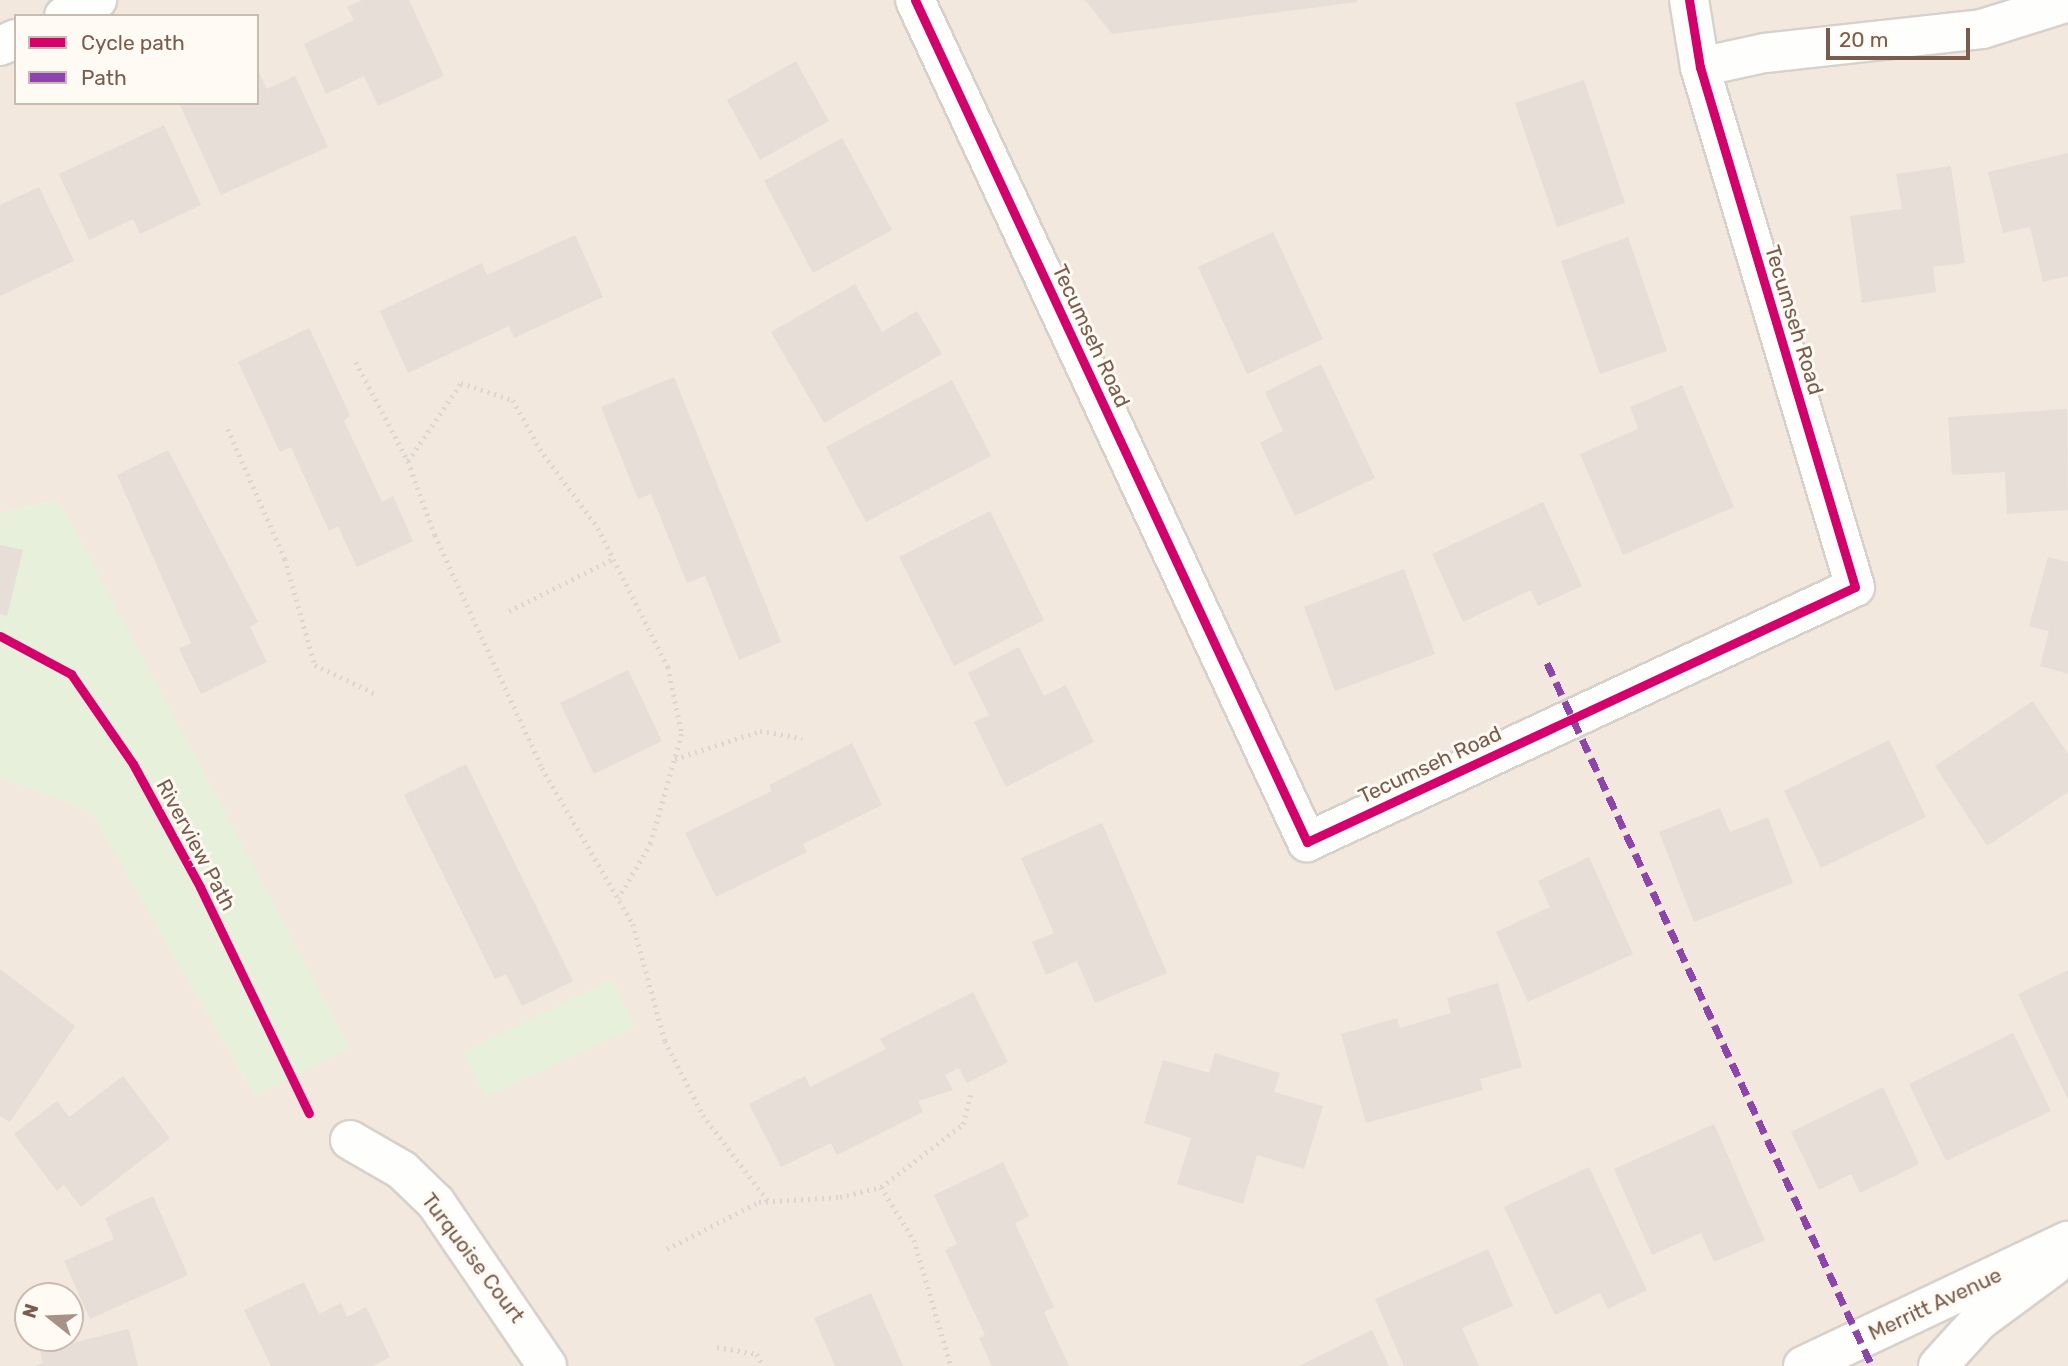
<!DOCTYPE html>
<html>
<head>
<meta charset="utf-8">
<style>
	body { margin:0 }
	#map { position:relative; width:2068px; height:1366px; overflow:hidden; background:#f9f5f0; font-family:Rubik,sans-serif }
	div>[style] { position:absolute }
	.residential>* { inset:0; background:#f2e8de }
	.green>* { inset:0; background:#e7f0db }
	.building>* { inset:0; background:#e6ded7 }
	.path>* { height:4.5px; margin-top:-2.25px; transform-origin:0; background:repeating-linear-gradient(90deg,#dcd5d0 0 2px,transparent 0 7px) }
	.roads { filter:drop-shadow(2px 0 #d7d1cb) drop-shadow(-2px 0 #d7d1cb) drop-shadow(0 2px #d7d1cb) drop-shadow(0 -2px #d7d1cb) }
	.minor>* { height:38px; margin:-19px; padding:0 19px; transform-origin:19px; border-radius:19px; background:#fefefd }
	.tertiary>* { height:38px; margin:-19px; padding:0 19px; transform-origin:19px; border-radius:19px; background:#fefefd }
	.quiet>* { height:7px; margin-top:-3.5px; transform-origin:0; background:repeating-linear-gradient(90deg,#8e44ad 0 14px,transparent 0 21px) }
	.cycleway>* { height:9px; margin:-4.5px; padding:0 4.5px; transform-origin:4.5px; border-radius:4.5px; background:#d6006c }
	span { translate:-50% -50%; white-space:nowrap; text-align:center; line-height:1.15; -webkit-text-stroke:6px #fffaf3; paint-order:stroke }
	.street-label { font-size:21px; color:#7a5c4d }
	.legend { position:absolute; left:14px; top:14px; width:245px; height:91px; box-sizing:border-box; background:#fffaf3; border:2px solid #cabbb1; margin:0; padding:9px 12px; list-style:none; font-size:21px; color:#7a5c4d }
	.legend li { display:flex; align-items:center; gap:14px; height:35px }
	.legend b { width:35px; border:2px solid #cabbb1 }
	.north { position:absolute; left:14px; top:1282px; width:70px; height:70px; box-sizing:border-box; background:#fffaf3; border:2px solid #cabbb1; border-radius:50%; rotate:288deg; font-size:19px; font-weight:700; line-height:28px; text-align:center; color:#7a5c4d }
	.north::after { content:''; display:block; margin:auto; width:24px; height:32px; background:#a69286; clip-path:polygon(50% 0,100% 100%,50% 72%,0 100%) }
	.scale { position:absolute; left:1826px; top:28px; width:144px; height:32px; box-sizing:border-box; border:4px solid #7a5c4d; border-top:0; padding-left:9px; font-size:21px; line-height:24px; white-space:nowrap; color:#7a5c4d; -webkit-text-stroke:5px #fffaf3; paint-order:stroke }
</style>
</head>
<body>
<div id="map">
	<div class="residential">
		<i style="clip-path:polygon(evenodd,0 0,2068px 0,2068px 1366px,0 1366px,0 777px,91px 811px,255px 1097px,59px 500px,0 513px,0 0,16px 16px,257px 16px,257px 103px,16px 103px,16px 16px,0 0,28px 1296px,70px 1296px,70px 1338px,28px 1338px,28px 1296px)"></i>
	</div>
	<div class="green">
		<i style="clip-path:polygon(59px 500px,350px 1048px,255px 1097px,91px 812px,0 777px,0 513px)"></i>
		<i style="clip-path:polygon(612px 979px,635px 1027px,486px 1097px,463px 1052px)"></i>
	</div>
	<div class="building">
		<i style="clip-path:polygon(362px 0,409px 0,444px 76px,378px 106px,364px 76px,326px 94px,304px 44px,354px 20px,347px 7px)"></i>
		<i style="clip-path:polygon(1085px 0,1357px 0,1357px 2px,1112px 34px)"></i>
		<i style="clip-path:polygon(796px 61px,829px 121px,760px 160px,727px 100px)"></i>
		<i style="clip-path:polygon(257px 68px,267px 89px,295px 76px,328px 147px,221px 195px,180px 105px,257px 103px)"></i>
		<i style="clip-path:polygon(1584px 80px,1625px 203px,1557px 227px,1515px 103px)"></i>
		<i style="clip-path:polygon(164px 125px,201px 205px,140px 234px,133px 219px,89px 240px,59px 174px)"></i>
		<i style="clip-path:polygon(842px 138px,892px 230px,813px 273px,764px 181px)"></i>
		<i style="clip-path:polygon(2068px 153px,2068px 276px,2043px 282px,2030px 227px,2003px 233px,1988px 172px)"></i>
		<i style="clip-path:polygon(1951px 166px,1965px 263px,1933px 267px,1936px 292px,1862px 303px,1850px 216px,1902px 209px,1896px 174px)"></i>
		<i style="clip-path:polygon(39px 187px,74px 261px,0 296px,0 205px)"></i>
		<i style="clip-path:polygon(1273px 232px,1323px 339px,1247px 374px,1198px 267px)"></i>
		<i style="clip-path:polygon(575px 235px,603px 297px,514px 338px,509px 326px,408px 373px,380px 311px,482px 263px,487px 275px)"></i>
		<i style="clip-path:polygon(1628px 237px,1667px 351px,1600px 374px,1561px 261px)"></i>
		<i style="clip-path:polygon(855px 284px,882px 332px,917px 311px,942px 354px,824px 423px,771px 332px)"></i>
		<i style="clip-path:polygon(309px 328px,350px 415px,344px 421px,382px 502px,393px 496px,413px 541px,357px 567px,338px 526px,329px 531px,291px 447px,280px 452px,238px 362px)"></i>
		<i style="clip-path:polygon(1321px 364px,1375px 478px,1295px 516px,1260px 443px,1283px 431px,1265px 392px)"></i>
		<i style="clip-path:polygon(674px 377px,781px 642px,739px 660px,705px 576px,687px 583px,651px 494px,638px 499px,601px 407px)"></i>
		<i style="clip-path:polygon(952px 380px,991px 456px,866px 522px,826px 447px)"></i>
		<i style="clip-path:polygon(1682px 385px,1734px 507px,1623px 555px,1580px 454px,1638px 429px,1630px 407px)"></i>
		<i style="clip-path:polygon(2067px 409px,2068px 510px,2007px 514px,2005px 472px,1952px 475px,1948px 417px)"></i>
		<i style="clip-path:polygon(168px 450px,258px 622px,250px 627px,267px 662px,201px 694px,179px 649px,191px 643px,117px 475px)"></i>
		<i style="clip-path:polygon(1543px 502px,1582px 586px,1538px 606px,1531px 590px,1463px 622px,1432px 554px)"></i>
		<i style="clip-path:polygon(990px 511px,1044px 620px,954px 666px,899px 557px)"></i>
		<i style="clip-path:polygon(0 545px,23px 550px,7px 616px,0 614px)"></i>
		<i style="clip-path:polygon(2048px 557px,2068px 562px,2068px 674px,2040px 666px,2049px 631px,2029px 626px)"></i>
		<i style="clip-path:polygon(1404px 569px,1435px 654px,1335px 691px,1304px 607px)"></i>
		<i style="clip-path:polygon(1019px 647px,1044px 696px,1066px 685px,1094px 742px,1006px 787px,974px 722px,989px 715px,968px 673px)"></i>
		<i style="clip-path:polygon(628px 670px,662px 741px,594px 774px,560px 703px)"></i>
		<i style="clip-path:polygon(2033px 701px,2068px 754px,2068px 792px,1987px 846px,1935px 766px)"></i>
		<i style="clip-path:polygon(1889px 740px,1926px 817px,1821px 868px,1784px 791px)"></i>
		<i style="clip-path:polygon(852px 743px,882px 805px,803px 844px,807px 852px,716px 897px,685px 833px,772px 791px,769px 785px)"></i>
		<i style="clip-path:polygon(466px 764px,573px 981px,522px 1006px,506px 974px,495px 979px,404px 795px)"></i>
		<i style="clip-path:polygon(1720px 808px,1730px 832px,1768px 817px,1793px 883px,1694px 922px,1659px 832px)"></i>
		<i style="clip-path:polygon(1102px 823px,1167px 973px,1095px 1003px,1077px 961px,1046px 975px,1032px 942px,1054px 933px,1021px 858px)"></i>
		<i style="clip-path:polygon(1589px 857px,1633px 954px,1528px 1002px,1496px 932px,1550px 907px,1538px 881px)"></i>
		<i style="clip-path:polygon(0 969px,75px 1026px,10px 1122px,0 1116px)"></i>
		<i style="clip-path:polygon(2068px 970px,2068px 1100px,2018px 994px)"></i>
		<i style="clip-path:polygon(1498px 983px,1522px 1067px,1480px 1079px,1483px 1090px,1366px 1123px,1341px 1034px,1397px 1018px,1400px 1028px,1451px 1013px,1447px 998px)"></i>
		<i style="clip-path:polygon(973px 992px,1008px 1062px,967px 1083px,959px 1068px,945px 1075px,953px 1090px,918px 1101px,923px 1112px,837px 1155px,831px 1143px,781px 1167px,749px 1104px,805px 1076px,810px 1087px,886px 1049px,880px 1039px)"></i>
		<i style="clip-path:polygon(2013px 1033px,2051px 1111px,1946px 1161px,1909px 1084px)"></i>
		<i style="clip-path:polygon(1215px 1053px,1280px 1073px,1274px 1092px,1323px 1106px,1304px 1169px,1257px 1155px,1243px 1204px,1177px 1184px,1191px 1138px,1144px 1123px,1163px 1060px,1209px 1073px)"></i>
		<i style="clip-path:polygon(123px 1076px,170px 1138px,81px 1207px,64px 1185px,57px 1191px,14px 1134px,57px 1101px,69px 1117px)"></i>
		<i style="clip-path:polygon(1883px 1087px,1919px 1164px,1860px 1193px,1851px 1174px,1819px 1190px,1791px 1132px)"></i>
		<i style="clip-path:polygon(1714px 1124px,1765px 1240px,1714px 1262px,1701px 1233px,1652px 1255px,1614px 1169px)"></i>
		<i style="clip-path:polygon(1003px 1162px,1029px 1216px,1015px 1223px,1054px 1307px,1044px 1312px,1069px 1366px,992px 1366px,979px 1338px,985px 1335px,945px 1250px,957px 1244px,934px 1195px)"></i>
		<i style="clip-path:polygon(1589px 1167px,1647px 1290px,1608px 1309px,1600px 1293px,1555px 1315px,1504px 1207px)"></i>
		<i style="clip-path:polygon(153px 1196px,188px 1275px,90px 1319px,64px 1261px,114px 1239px,105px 1218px)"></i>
		<i style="clip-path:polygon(1488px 1249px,1513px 1306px,1462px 1328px,1479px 1366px,1404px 1366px,1375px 1299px)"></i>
		<i style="clip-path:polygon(304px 1282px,319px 1314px,341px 1303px,347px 1317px,366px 1307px,390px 1357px,372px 1366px,271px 1366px,244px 1310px)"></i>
		<i style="clip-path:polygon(871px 1293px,903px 1366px,835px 1366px,814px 1318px)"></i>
		<i style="clip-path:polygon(129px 1329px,138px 1366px,35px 1366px,43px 1363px,40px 1351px)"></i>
		<i style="clip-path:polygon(1372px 1330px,1389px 1366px,1299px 1366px)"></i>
	</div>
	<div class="path">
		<i style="left:356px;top:362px;width:112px;rotate:62.3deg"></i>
		<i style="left:408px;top:461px;width:79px;rotate:70deg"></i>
		<i style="left:435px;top:535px;width:256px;rotate:65.3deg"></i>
		<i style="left:542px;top:768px;width:181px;rotate:59.7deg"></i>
		<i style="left:633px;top:924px;width:121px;rotate:74.7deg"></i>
		<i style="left:665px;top:1041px;width:83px;rotate:62.8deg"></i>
		<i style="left:703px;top:1115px;width:108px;rotate:52.9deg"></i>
		<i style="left:228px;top:429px;width:142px;rotate:66.3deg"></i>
		<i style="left:285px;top:559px;width:110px;rotate:74.2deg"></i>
		<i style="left:315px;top:665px;width:70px;rotate:25.5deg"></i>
		<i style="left:408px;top:461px;width:94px;rotate:-55.8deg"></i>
		<i style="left:461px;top:383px;width:55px;rotate:18.1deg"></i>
		<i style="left:513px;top:400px;width:56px;rotate:61.1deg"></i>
		<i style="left:540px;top:449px;width:98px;rotate:53.7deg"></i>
		<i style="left:598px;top:528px;width:156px;rotate:63.3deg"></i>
		<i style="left:668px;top:667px;width:68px;rotate:78.2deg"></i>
		<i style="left:682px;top:734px;width:113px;rotate:105.9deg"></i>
		<i style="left:651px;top:843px;width:64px;rotate:120.2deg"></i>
		<i style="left:509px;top:611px;width:116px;rotate:-26.6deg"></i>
		<i style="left:0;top:636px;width:81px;rotate:28.2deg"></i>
		<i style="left:71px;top:674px;width:109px;rotate:55.4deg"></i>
		<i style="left:133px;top:764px;width:140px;rotate:61.4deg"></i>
		<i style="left:200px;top:887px;width:251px;rotate:64.3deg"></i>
		<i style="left:675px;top:759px;width:89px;rotate:-18.2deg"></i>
		<i style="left:760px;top:731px;width:43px;rotate:9.5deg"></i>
		<i style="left:881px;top:1187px;width:62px;rotate:58.1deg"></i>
		<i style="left:914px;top:1240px;width:131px;rotate:73.6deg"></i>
		<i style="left:667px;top:1249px;width:103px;rotate:-27.1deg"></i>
		<i style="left:759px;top:1202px;width:81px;rotate:-3.5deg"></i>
		<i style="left:840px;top:1197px;width:42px;rotate:-13.7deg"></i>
		<i style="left:881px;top:1187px;width:103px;rotate:-37.5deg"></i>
		<i style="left:963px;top:1124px;width:30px;rotate:-76deg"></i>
		<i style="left:717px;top:1347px;width:41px;rotate:9.9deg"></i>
		<i style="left:757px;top:1354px;width:14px;rotate:60deg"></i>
	</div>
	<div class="roads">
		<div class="minor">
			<i style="left:915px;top:0;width:929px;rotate:65.04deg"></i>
			<i style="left:1307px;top:842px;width:604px;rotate:-24.95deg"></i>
			<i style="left:1855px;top:587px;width:543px;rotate:-106.6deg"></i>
			<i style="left:1700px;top:67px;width:68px;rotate:-99.3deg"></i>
			<i style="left:64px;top:16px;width:37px;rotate:-26deg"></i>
			<i style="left:0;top:46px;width:17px;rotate:-24deg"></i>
			<i style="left:1700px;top:67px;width:66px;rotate:-12.2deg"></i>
			<i style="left:1765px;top:53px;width:218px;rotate:-6.3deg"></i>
			<i style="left:1982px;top:29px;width:90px;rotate:-17.4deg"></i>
			<i style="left:350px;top:1140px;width:60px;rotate:30deg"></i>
			<i style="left:402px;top:1170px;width:47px;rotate:44.1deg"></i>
			<i style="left:436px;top:1203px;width:197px;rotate:55.7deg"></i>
		</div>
		<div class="tertiary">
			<i style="left:1803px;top:1366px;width:293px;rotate:-25.3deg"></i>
			<i style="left:1938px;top:1366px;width:61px;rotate:-47.7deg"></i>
			<i style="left:1979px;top:1321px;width:91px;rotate:-36.5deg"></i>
		</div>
	</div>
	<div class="quiet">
		<i style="left:1547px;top:663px;width:774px;rotate:65.19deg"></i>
	</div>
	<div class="cycleway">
		<i style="left:915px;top:0;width:929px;rotate:65.04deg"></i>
		<i style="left:1307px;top:842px;width:604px;rotate:-24.95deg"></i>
		<i style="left:1855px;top:587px;width:543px;rotate:-106.6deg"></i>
		<i style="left:1700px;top:67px;width:68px;rotate:-99.3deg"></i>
		<i style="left:0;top:636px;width:81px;rotate:28.2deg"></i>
		<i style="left:71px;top:674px;width:109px;rotate:55.4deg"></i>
		<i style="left:133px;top:764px;width:140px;rotate:61.4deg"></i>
		<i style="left:200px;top:887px;width:251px;rotate:64.3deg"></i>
	</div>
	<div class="street-label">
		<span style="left:1794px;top:320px;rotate:73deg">Tecumseh Road</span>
		<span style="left:1091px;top:336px;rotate:65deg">Tecumseh Road</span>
		<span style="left:1430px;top:765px;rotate:-25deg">Tecumseh Road</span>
		<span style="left:196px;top:845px;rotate:62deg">Riverview Path</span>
		<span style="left:473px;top:1258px;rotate:53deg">Turquoise Court</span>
		<span style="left:1935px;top:1304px;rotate:-25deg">Merritt Avenue</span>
	</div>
	<ul class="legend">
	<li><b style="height:9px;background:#d6006c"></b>Cycle path</li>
	<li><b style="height:9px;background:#8e44ad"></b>Path</li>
	</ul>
	<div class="north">N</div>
	<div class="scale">20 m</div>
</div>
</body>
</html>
